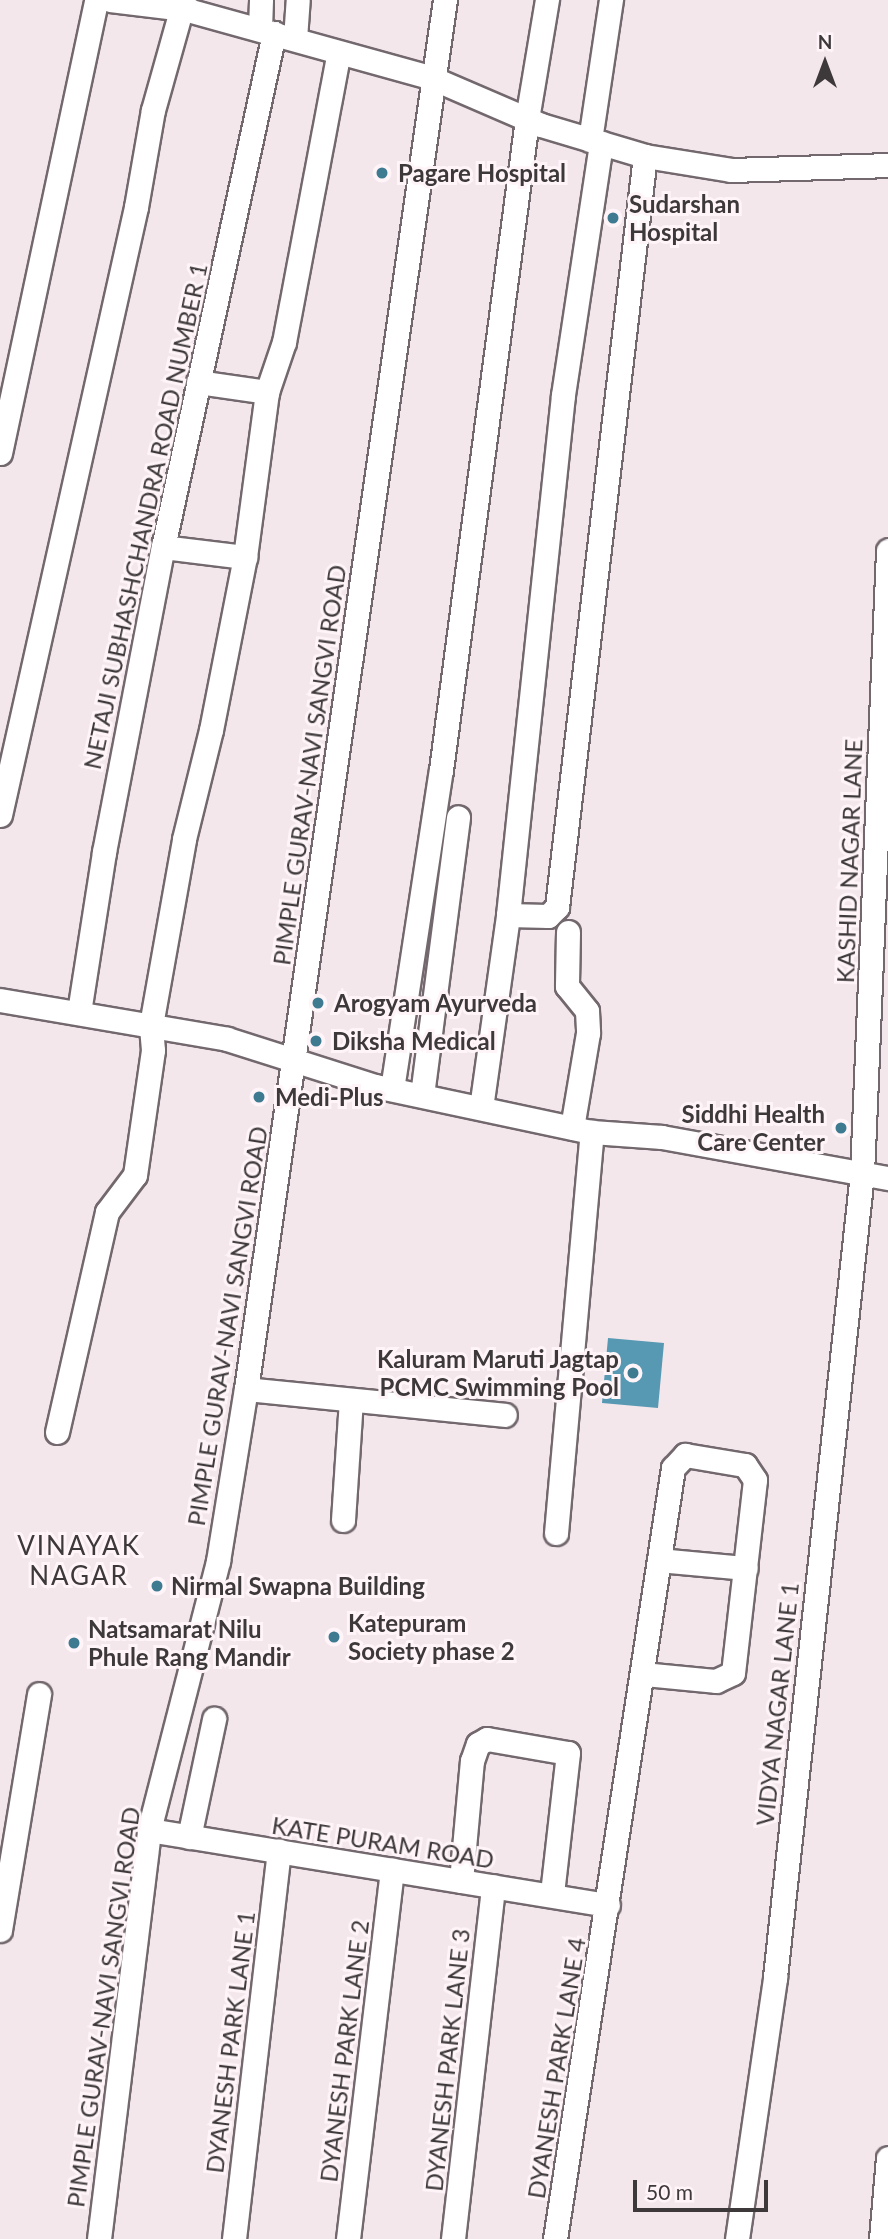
<!DOCTYPE html>
<html>
<head>
<meta charset="utf-8">
<style>
	body { margin:0 }
	#map { position:relative; width:888px; height:2239px; overflow:hidden; background:#f3e7ec; font-family:Lato,sans-serif }
	div>[style] { position:absolute }
	.water>* { inset:0; background:#5799b3 }
	.roads { filter:drop-shadow(2px 0 #72686d) drop-shadow(-2px 0 #72686d) drop-shadow(0 2px #72686d) drop-shadow(0 -2px #72686d) }
	.minor>* { height:23px; margin:-11.5px; padding:0 11.5px; transform-origin:11.5px; border-radius:11.5px; background:#fff }
	.dots>* { width:19px; height:19px; translate:-50% -50%; box-sizing:border-box; border:4px solid #fff5f9; border-radius:50% }
	span { translate:-50% -50%; white-space:nowrap; text-align:center; line-height:1.15; -webkit-text-stroke:6px #fff5f9; paint-order:stroke }
	.poi-label { font-size:24px; color:#3d383a; font-weight:700 }
	.left { translate:0 -50%; text-align:left }
	.right { translate:-100% -50%; text-align:right }
	.street-label { font-size:24px; color:#3d383a }
	.neighbourhood-label { font-size:26px; color:#3d383a; letter-spacing:2px }
	.north { position:absolute; left:790px; top:28px; width:70px; height:70px; -webkit-text-stroke:5px #fff5f9; paint-order:stroke; rotate:0deg; font-size:19px; font-weight:700; line-height:28px; text-align:center; color:#3d383a }
	.north::after { content:''; display:block; margin:auto; width:24px; height:32px; background:#3d383a; clip-path:polygon(50% 0,100% 100%,50% 72%,0 100%) }
	.scale { position:absolute; left:633px; top:2180px; width:135px; height:32px; box-sizing:border-box; border:4px solid #3d383a; border-top:0; padding-left:9px; font-size:21px; line-height:24px; white-space:nowrap; color:#3d383a; -webkit-text-stroke:5px #fff5f9; paint-order:stroke }
</style>
</head>
<body>
<div id="map">
	<div class="water">
		<i style="clip-path:polygon(608px 1338px,664px 1343px,658px 1408px,602px 1403px)"></i>
	</div>
	<div class="roads">
		<div class="minor">
			<i style="left:110px;top:0;width:75px;rotate:6.9deg"></i>
			<i style="left:184px;top:9px;width:257px;rotate:15.5deg"></i>
			<i style="left:432px;top:78px;width:119px;rotate:23.3deg"></i>
			<i style="left:541px;top:125px;width:109px;rotate:16.6deg"></i>
			<i style="left:645px;top:156px;width:87px;rotate:9.2deg"></i>
			<i style="left:731px;top:170px;width:157px;rotate:-1.8deg"></i>
			<i style="left:260px;top:29px;width:29px;rotate:-88deg"></i>
			<i style="left:295px;top:39px;width:39px;rotate:-86deg"></i>
			<i style="left:590px;top:140px;width:142px;rotate:-81.5deg"></i>
			<i style="left:198px;top:382px;width:70px;rotate:8.2deg"></i>
			<i style="left:0;top:453px;width:463px;rotate:-78deg"></i>
			<i style="left:163px;top:547px;width:83px;rotate:7deg"></i>
			<i style="left:0;top:815px;width:623px;rotate:-77.39deg"></i>
			<i style="left:136px;top:207px;width:98px;rotate:-80.1deg"></i>
			<i style="left:153px;top:110px;width:114px;rotate:-74.3deg"></i>
			<i style="left:508px;top:915px;width:523px;rotate:-83.96deg"></i>
			<i style="left:563px;top:395px;width:255px;rotate:-81.4deg"></i>
			<i style="left:568px;top:932px;width:54px;rotate:91.1deg"></i>
			<i style="left:567px;top:986px;width:32px;rotate:51deg"></i>
			<i style="left:587px;top:1011px;width:22px;rotate:87deg"></i>
			<i style="left:588px;top:1033px;width:96px;rotate:99.6deg"></i>
			<i style="left:0;top:1000px;width:230px;rotate:9.7deg"></i>
			<i style="left:227px;top:1039px;width:155px;rotate:17.6deg"></i>
			<i style="left:375px;top:1086px;width:222px;rotate:12deg"></i>
			<i style="left:592px;top:1132px;width:70px;rotate:4.1deg"></i>
			<i style="left:662px;top:1137px;width:230px;rotate:10.3deg"></i>
			<i style="left:79px;top:1012px;width:162px;rotate:-81.1deg"></i>
			<i style="left:104px;top:852px;width:311px;rotate:-79.1deg"></i>
			<i style="left:163px;top:547px;width:526px;rotate:-77.81deg"></i>
			<i style="left:392px;top:1089px;width:323px;rotate:-81.3deg"></i>
			<i style="left:441px;top:770px;width:657px;rotate:-82.47deg"></i>
			<i style="left:527px;top:119px;width:121px;rotate:-80.5deg"></i>
			<i style="left:422px;top:1095px;width:280px;rotate:-82.6deg"></i>
			<i style="left:481px;top:1108px;width:195px;rotate:-82deg"></i>
			<i style="left:508px;top:915px;width:40px;rotate:1.4deg"></i>
			<i style="left:548px;top:916px;width:13px;rotate:-45deg"></i>
			<i style="left:557px;top:907px;width:756px;rotate:-83.32deg"></i>
			<i style="left:246px;top:1389px;width:260px;rotate:5.7deg"></i>
			<i style="left:57px;top:1432px;width:226px;rotate:-77.2deg"></i>
			<i style="left:107px;top:1212px;width:46px;rotate:-52.9deg"></i>
			<i style="left:135px;top:1175px;width:126px;rotate:-81.8deg"></i>
			<i style="left:153px;top:1050px;width:25px;rotate:-95deg"></i>
			<i style="left:151px;top:1025px;width:189px;rotate:-79.9deg"></i>
			<i style="left:184px;top:839px;width:112px;rotate:-76.1deg"></i>
			<i style="left:211px;top:730px;width:176px;rotate:-78.9deg"></i>
			<i style="left:245px;top:557px;width:166px;rotate:-82.4deg"></i>
			<i style="left:267px;top:392px;width:53px;rotate:-71.2deg"></i>
			<i style="left:284px;top:342px;width:292px;rotate:-79.3deg"></i>
			<i style="left:343px;top:1520px;width:120px;rotate:-86.2deg"></i>
			<i style="left:556px;top:1533px;width:403px;rotate:-84.9deg"></i>
			<i style="left:659px;top:1560px;width:87px;rotate:5.3deg"></i>
			<i style="left:149px;top:1830px;width:465px;rotate:9.3deg"></i>
			<i style="left:189px;top:1837px;width:121px;rotate:-78deg"></i>
			<i style="left:461px;top:1881px;width:121px;rotate:-84.8deg"></i>
			<i style="left:472px;top:1761px;width:18px;rotate:-71deg"></i>
			<i style="left:478px;top:1744px;width:10px;rotate:-29deg"></i>
			<i style="left:487px;top:1739px;width:82px;rotate:9.8deg"></i>
			<i style="left:568px;top:1753px;width:142px;rotate:96.5deg"></i>
			<i style="left:0;top:1930px;width:239px;rotate:-80.6deg"></i>
			<i style="left:99px;top:2239px;width:412px;rotate:-83deg"></i>
			<i style="left:149px;top:1830px;width:278px;rotate:-75.6deg"></i>
			<i style="left:218px;top:1561px;width:174px;rotate:-80.8deg"></i>
			<i style="left:246px;top:1389px;width:1403px;rotate:-81.85deg"></i>
			<i style="left:234px;top:2239px;width:391px;rotate:-83.4deg"></i>
			<i style="left:348px;top:2239px;width:372px;rotate:-83.2deg"></i>
			<i style="left:453px;top:2239px;width:355px;rotate:-83.5deg"></i>
			<i style="left:555px;top:2239px;width:780px;rotate:-81.3deg"></i>
			<i style="left:673px;top:1468px;width:18px;rotate:-47deg"></i>
			<i style="left:685px;top:1455px;width:61px;rotate:9.5deg"></i>
			<i style="left:745px;top:1465px;width:18px;rotate:56deg"></i>
			<i style="left:755px;top:1480px;width:194px;rotate:96.5deg"></i>
			<i style="left:733px;top:1673px;width:19px;rotate:155deg"></i>
			<i style="left:716px;top:1681px;width:73px;rotate:-174.5deg"></i>
			<i style="left:737px;top:2239px;width:265px;rotate:-81.7deg"></i>
			<i style="left:775px;top:1977px;width:808px;rotate:-83.82deg"></i>
			<i style="left:862px;top:1174px;width:624px;rotate:-87.61deg"></i>
			<i style="left:881px;top:2239px;width:81px;rotate:-85.1deg"></i>
		</div>
	</div>
	<div class="dots">
		<i style="left:382px;top:173px;background:#3e7b91"></i>
		<i style="left:613px;top:218px;background:#3e7b91"></i>
		<i style="left:318px;top:1003px;background:#3e7b91"></i>
		<i style="left:316px;top:1041px;background:#3e7b91"></i>
		<i style="left:259px;top:1097px;background:#3e7b91"></i>
		<i style="left:841px;top:1128px;background:#3e7b91"></i>
		<i style="left:633px;top:1373px;background:#3e7b91"></i>
		<i style="left:157px;top:1586px;background:#3e7b91"></i>
		<i style="left:334px;top:1637px;background:#3e7b91"></i>
		<i style="left:74px;top:1643px;background:#3e7b91"></i>
	</div>
	<div class="poi-label">
		<span class="left" style="left:398px;top:173px">Pagare Hospital</span>
		<span class="left" style="left:629px;top:218px">Sudarshan<br>Hospital</span>
		<span class="left" style="left:334px;top:1003px">Arogyam Ayurveda</span>
		<span class="left" style="left:332px;top:1041px">Diksha Medical</span>
		<span class="left" style="left:275px;top:1097px">Medi-Plus</span>
		<span class="right" style="left:825px;top:1128px">Siddhi Health<br>Care Center</span>
		<span class="right" style="left:619px;top:1373px">Kaluram Maruti Jagtap<br>PCMC Swimming Pool</span>
		<span class="left" style="left:171px;top:1586px">Nirmal Swapna Building</span>
		<span class="left" style="left:348px;top:1637px">Katepuram<br>Society phase 2</span>
		<span class="left" style="left:88px;top:1643px">Natsamarat Nilu<br>Phule Rang Mandir</span>
	</div>
	<div class="street-label">
		<span style="left:145px;top:516px;rotate:-78deg">NETAJI SUBHASHCHANDRA ROAD NUMBER 1</span>
		<span style="left:309px;top:765px;rotate:-82deg">PIMPLE GURAV-NAVI SANGVI ROAD</span>
		<span style="left:849px;top:861px;rotate:-88deg">KASHID NAGAR LANE</span>
		<span style="left:227px;top:1326px;rotate:-81deg">PIMPLE GURAV-NAVI SANGVI ROAD</span>
		<span style="left:777px;top:1704px;rotate:-84deg">VIDYA NAGAR LANE 1</span>
		<span style="left:383px;top:1842px;rotate:9deg">KATE PURAM ROAD</span>
		<span style="left:103px;top:2007px;rotate:-82deg">PIMPLE GURAV-NAVI SANGVI ROAD</span>
		<span style="left:230px;top:2042px;rotate:-83deg">DYANESH PARK LANE 1</span>
		<span style="left:344px;top:2051px;rotate:-83deg">DYANESH PARK LANE 2</span>
		<span style="left:447px;top:2060px;rotate:-84deg">DYANESH PARK LANE 3</span>
		<span style="left:556px;top:2068px;rotate:-81deg">DYANESH PARK LANE 4</span>
	</div>
	<div class="neighbourhood-label">
		<span style="left:79px;top:1561px">VINAYAK<br>NAGAR</span>
	</div>
	<div class="north">N</div>
	<div class="scale">50 m</div>
</div>
</body>
</html>
